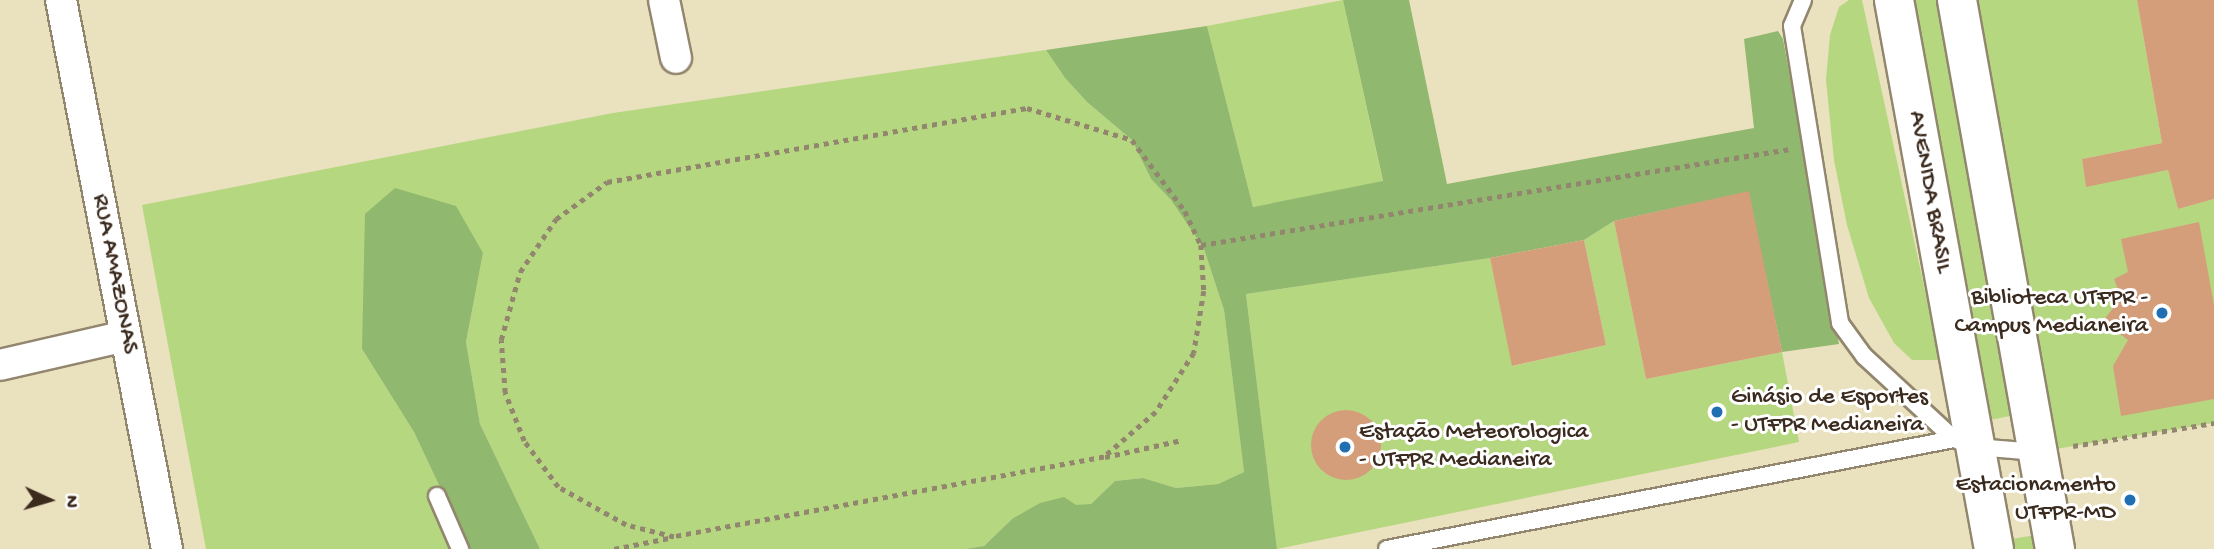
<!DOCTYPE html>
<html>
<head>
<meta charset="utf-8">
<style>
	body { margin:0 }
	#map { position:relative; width:2214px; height:549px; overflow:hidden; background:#eae1be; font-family:"Gochi Hand",sans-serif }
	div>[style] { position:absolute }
	.green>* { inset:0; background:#b5d77f }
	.forest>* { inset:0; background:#90b86e }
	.building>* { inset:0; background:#d49e7a }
	.round { border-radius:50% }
	.path>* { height:4.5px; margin-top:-2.25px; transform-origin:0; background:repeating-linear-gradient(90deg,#92866e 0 5px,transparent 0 10px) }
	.roads { filter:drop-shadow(2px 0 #92866e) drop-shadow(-2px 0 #92866e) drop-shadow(0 2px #92866e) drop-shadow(0 -2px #92866e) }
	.service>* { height:16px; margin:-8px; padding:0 8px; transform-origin:8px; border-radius:8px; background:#fff }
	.minor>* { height:30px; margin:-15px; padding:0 15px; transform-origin:15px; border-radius:15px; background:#fff }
	.tertiary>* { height:38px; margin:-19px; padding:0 19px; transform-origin:19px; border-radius:19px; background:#fff }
	.dots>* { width:19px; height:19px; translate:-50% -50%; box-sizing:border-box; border:4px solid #fff; border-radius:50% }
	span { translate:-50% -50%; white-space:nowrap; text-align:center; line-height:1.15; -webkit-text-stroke:6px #fff; paint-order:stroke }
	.street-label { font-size:24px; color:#3b2a1e }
	.poi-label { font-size:24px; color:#3b2a1e }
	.right { translate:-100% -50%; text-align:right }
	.left { translate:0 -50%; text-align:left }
	.north { position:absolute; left:14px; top:465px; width:70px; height:70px; -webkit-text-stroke:5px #fff; paint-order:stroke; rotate:94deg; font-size:19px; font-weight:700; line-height:28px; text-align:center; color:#3b2a1e }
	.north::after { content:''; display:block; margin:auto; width:24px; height:32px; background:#3b2a1e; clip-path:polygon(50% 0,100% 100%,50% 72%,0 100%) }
</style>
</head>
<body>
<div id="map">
	<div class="green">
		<i style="clip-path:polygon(1343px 0,1383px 182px,1253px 207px,1207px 26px)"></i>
		<i style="clip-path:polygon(1849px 0,1862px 0,1940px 360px,1912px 360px,1894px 343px,1869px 298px,1847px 225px,1834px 160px,1826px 80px,1830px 35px,1839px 7px)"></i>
		<i style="clip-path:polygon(1913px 0,1943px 0,2020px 414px,1990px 420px)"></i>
		<i style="clip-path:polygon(1970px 0,2137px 0,2162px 143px,2082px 159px,2086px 186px,2168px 170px,2178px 209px,2214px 199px,2214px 423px,2037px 452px)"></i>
		<i style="clip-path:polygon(1046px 50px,1065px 78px,1087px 102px,1132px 140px,1151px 179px,1171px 200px,1204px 249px,1224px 310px,1244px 472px,1218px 484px,1176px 488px,1143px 478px,1115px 481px,1091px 504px,1012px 519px,984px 546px,965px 549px,540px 549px,480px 424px,466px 342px,483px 253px,362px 349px,414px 432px,469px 549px,206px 549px,142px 205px,613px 113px)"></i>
		<i style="clip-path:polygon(1614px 221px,1646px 379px,1782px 352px,1799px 442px,1277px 549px,1246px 294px,1490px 258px,1513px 366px,1606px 345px,1584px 240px)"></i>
		<i style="clip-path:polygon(2041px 534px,2044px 549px,2014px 549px,2012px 539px)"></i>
	</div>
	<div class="forest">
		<i style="clip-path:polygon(1343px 0,1409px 0,1447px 184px,1754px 128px,1744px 39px,1778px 31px,1783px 39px,1839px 344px,1782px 352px,1748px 192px,1614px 221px,1584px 240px,1490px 258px,1246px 294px,1277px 549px,965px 549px,984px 546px,1012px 519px,1040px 503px,1064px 497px,1076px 505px,1091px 504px,1115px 481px,1143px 478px,1176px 488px,1218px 484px,1244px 472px,1224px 310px,1204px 249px,1171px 200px,1151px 179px,1132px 140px,1087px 102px,1065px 78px,1046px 50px,1207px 26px,1253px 207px,1383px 181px)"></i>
		<i style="clip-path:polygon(395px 188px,456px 206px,483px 253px,466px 342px,480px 424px,540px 549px,469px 549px,414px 432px,362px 349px,365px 214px)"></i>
	</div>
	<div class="building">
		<i style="clip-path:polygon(2137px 0,2214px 0,2214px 199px,2178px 209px,2168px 170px,2086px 187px,2082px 159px,2162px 143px)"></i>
		<i style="clip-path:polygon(1749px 191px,1782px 352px,1646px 379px,1614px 221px)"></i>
		<i style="clip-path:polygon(2199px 222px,2214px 305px,2214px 399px,2121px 416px,2113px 366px,2128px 340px,2103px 321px,2121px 298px,2114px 279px,2128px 272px,2121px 239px)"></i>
		<i style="clip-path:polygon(1584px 240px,1606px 345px,1512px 366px,1490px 258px)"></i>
		<i class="round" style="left:1311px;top:410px;width:70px;height:70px"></i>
	</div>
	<div class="path">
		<i style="left:1027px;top:108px;width:110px;rotate:16.9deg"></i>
		<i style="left:1132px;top:140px;width:89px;rotate:53.3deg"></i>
		<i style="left:1185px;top:211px;width:38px;rotate:65deg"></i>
		<i style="left:1201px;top:245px;width:46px;rotate:86.3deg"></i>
		<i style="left:1204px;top:291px;width:63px;rotate:99.2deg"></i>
		<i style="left:1194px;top:353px;width:70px;rotate:122.8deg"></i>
		<i style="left:1156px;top:412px;width:69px;rotate:139.1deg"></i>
		<i style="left:1104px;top:457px;width:437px;rotate:169.5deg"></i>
		<i style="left:674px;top:537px;width:49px;rotate:-166deg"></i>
		<i style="left:626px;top:525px;width:78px;rotate:-150.8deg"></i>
		<i style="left:558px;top:487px;width:57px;rotate:-126.5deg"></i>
		<i style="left:524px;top:441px;width:52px;rotate:-111.6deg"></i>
		<i style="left:505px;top:393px;width:53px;rotate:-94.3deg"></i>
		<i style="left:501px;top:340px;width:71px;rotate:-74.4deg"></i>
		<i style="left:520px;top:272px;width:64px;rotate:-55.8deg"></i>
		<i style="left:556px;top:219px;width:63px;rotate:-36deg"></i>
		<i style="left:607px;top:182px;width:426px;rotate:-10deg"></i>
		<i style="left:1201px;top:245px;width:597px;rotate:-9.26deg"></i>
		<i style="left:2073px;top:446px;width:143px;rotate:-9.3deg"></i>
		<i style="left:1105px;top:457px;width:79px;rotate:-12.4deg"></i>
		<i style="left:614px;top:549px;width:56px;rotate:-11.3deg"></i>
	</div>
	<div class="roads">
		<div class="service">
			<i style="left:1803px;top:0;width:28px;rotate:113deg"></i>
			<i style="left:1792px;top:26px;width:301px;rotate:80.8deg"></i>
			<i style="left:1840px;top:323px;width:41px;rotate:54deg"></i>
			<i style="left:1864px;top:356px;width:122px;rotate:42.7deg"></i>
			<i style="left:1954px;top:439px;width:23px;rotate:20deg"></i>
			<i style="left:1976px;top:447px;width:61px;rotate:4.7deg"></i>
			<i style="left:437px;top:496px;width:58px;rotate:66.5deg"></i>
			<i style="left:1387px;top:549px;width:578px;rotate:-10.98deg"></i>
		</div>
		<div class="minor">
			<i style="left:61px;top:0;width:559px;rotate:79.07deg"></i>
			<i style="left:664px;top:0;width:59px;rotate:78.3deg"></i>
			<i style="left:0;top:365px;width:129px;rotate:-13deg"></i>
		</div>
		<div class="tertiary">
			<i style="left:1894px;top:0;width:558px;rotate:79.68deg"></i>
			<i style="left:1957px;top:0;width:558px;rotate:79.88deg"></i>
		</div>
	</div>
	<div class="dots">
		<i style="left:2162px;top:313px;background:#1f6fb2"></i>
		<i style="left:1717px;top:412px;background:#1f6fb2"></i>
		<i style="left:1345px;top:447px;background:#1f6fb2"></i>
		<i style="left:2130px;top:500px;background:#1f6fb2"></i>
	</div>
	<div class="street-label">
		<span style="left:1929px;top:192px;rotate:80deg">AVENIDA BRASIL</span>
		<span style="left:114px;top:274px;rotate:79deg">RUA AMAZONAS</span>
	</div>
	<div class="poi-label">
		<span class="right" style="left:2148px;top:313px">Biblioteca UTFPR -<br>Campus Medianeira</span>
		<span class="left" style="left:1731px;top:412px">Ginásio de Esportes<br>- UTFPR Medianeira</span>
		<span class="left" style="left:1359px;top:447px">Estação Meteorologica<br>- UTFPR Medianeira</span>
		<span class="right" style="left:2116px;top:500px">Estacionamento<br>UTFPR-MD</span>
	</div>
	<div class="north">N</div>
</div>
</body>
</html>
